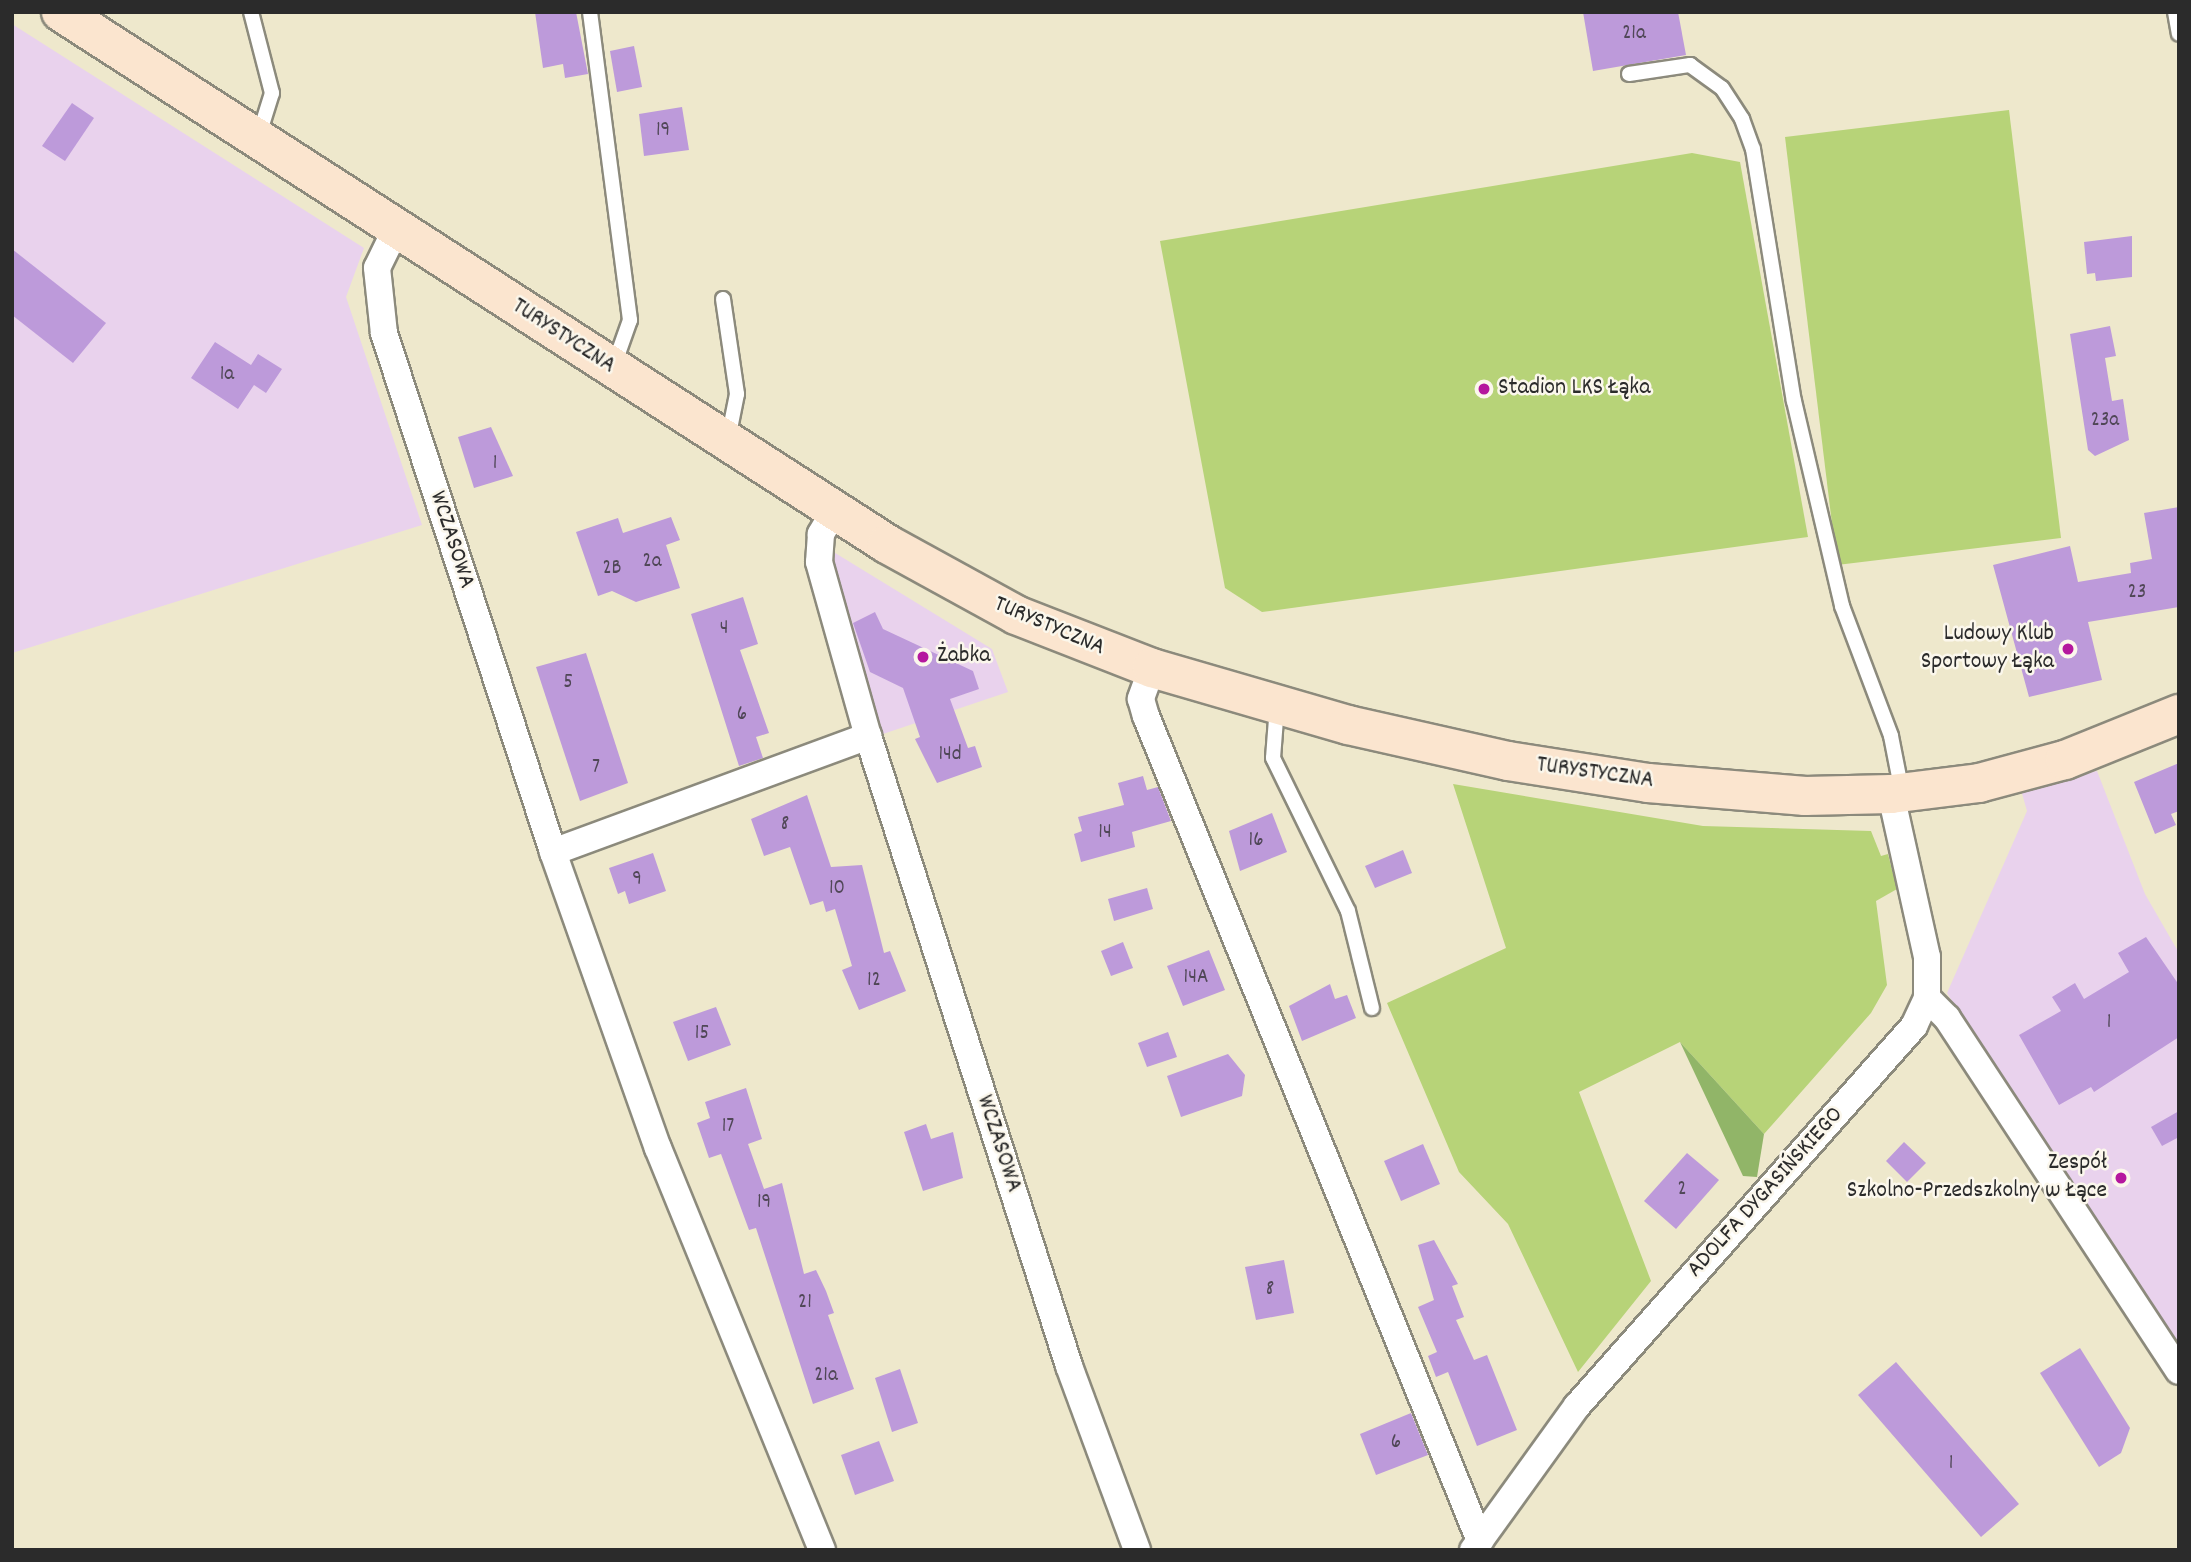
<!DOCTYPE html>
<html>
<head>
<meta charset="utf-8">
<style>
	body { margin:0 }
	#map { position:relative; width:2191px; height:1562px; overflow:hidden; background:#eee8cc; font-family:Dekko,sans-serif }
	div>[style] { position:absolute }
	.built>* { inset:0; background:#e9d2ed }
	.green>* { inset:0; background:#b7d378 }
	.forest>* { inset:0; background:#91b568 }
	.building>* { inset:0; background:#bd9ada }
	.roads { filter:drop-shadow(2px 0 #8c8a7c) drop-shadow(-2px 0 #8c8a7c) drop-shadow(0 2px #8c8a7c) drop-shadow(0 -2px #8c8a7c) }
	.service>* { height:14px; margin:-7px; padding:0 7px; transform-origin:7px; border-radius:7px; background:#fff }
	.minor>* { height:26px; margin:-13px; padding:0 13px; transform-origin:13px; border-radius:13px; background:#fff }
	.secondary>* { height:38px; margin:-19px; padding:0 19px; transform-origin:19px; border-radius:19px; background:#fbe5cf }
	.dots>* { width:19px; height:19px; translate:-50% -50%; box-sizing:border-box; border:4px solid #fbf7ec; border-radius:50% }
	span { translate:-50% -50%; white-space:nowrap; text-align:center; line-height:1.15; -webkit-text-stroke:5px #fbf7ec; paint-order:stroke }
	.number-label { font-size:21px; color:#504757 }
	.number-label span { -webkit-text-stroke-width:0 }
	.street-label { font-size:24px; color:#2b2b2b }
	.poi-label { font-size:24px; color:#2b2b2b }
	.left { translate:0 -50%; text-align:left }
	.right { translate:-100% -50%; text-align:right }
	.frame { position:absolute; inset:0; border:14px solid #2b2b2b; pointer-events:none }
</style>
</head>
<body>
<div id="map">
	<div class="built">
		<i style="clip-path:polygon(12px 24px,364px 248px,346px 297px,422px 525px,12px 653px)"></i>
		<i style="clip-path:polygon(827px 548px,992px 649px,1008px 692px,883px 734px)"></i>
		<i style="clip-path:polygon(2097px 771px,2145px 894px,2179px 953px,2179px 1363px,1947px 993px,2027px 811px,2021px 790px)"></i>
	</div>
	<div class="green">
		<i style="clip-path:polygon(2009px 110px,2061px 538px,1837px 565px,1785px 137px)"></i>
		<i style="clip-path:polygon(1692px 153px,1740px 162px,1808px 537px,1262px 612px,1225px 588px,1160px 241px)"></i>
		<i style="clip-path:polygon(1453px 784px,1703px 826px,1871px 831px,1881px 856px,1888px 854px,1897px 889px,1876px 901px,1887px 985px,1871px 1013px,1764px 1134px,1680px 1042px,1579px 1092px,1651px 1281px,1578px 1372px,1508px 1224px,1459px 1172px,1387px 1003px,1506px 948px)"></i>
	</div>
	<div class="forest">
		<i style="clip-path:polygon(1680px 1042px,1764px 1134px,1757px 1177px,1743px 1176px)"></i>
	</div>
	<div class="building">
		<i style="clip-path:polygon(535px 12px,576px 12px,588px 74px,565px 78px,563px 64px,543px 68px)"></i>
		<i style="clip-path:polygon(1583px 12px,1678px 12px,1686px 55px,1593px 71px)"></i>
		<i style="clip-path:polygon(634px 46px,642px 87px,617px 92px,610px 51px)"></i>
		<i style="clip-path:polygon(72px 103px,94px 118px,65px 161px,42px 146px)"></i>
		<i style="clip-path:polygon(682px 107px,689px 150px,644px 156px,639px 114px)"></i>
		<i style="clip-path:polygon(2132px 236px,2132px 277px,2096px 281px,2095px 273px,2087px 274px,2084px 242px)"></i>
		<i style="clip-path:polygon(12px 249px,106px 323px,73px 363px,12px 315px)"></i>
		<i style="clip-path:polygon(2110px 326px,2116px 356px,2105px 358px,2112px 401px,2123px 399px,2129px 440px,2095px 456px,2088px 450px,2070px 334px)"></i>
		<i style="clip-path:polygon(215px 342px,251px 365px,258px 354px,282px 369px,266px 393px,254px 385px,238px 409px,191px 378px)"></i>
		<i style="clip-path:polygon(491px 427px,513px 476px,474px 488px,458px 437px)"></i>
		<i style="clip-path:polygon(2179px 507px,2179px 607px,2088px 622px,2102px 680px,2029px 697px,1993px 565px,2070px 546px,2078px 582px,2131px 573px,2130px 563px,2152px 559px,2144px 513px)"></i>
		<i style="clip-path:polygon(671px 517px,680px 540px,666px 545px,680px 588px,636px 602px,612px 591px,598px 596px,576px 532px,618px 518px,623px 533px)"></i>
		<i style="clip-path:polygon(743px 597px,758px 644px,740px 650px,769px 733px,756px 737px,763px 758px,739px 766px,691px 614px)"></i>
		<i style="clip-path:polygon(875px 612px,883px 629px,973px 671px,979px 689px,950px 699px,968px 748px,975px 746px,982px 767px,937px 783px,915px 739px,920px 737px,903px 688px,870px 672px,853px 623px)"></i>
		<i style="clip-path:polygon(586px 653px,628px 783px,580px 801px,536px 667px)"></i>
		<i style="clip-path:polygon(2179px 763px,2179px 811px,2171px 814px,2176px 825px,2155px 834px,2134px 782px)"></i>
		<i style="clip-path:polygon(1143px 776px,1147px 790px,1158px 787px,1171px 821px,1132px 832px,1135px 847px,1081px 862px,1074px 834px,1082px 831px,1078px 817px,1124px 805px,1118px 783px)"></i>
		<i style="clip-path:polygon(807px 795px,831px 867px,862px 865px,884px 953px,890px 951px,906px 991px,859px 1010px,842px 970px,852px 966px,835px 909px,826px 912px,823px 901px,810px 905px,790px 847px,764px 856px,751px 819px)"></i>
		<i style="clip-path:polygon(1272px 813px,1287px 852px,1240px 871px,1229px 831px)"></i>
		<i style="clip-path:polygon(1403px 850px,1412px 873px,1375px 888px,1365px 866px)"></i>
		<i style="clip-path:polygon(653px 853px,666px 891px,629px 904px,625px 891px,618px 894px,609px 868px)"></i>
		<i style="clip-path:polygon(1147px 888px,1153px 909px,1114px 921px,1108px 899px)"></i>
		<i style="clip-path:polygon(2146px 937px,2179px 985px,2179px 1037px,2094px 1092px,2091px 1087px,2059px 1105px,2019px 1035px,2061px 1011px,2052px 997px,2075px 983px,2084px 999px,2129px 972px,2118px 953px)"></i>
		<i style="clip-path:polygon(1123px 942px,1133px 968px,1111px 976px,1101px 951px)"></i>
		<i style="clip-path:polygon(1209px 950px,1225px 990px,1183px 1006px,1167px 966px)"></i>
		<i style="clip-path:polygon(1330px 984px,1335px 999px,1347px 995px,1356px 1018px,1302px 1041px,1289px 1006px)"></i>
		<i style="clip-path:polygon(716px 1007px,731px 1045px,688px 1061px,673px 1022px)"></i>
		<i style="clip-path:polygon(1168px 1032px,1177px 1057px,1147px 1067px,1138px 1043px)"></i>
		<i style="clip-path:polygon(1228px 1054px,1245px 1075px,1242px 1096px,1181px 1117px,1167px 1076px)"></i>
		<i style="clip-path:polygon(746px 1088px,762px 1139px,748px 1144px,764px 1189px,782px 1183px,804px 1274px,816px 1270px,826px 1291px,834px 1313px,828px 1315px,854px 1389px,813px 1404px,756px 1228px,749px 1230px,721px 1154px,709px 1158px,697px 1123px,710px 1118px,705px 1102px)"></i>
		<i style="clip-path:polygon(2179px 1111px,2179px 1137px,2162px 1146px,2151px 1127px)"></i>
		<i style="clip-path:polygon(926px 1124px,931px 1139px,953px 1132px,963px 1178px,923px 1191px,904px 1132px)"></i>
		<i style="clip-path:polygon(1904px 1142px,1926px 1163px,1907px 1182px,1886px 1161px)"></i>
		<i style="clip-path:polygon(1423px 1144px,1440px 1184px,1401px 1201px,1384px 1161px)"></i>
		<i style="clip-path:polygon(1687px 1153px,1719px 1180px,1676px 1229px,1644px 1201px)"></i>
		<i style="clip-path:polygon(1434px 1240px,1458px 1284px,1452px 1286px,1464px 1317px,1456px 1320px,1474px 1360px,1487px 1355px,1517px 1430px,1477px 1446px,1448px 1372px,1436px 1377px,1428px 1356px,1437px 1352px,1418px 1307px,1434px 1300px,1418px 1245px)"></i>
		<i style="clip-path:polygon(1284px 1260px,1294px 1313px,1256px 1320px,1245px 1267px)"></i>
		<i style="clip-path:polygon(2080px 1348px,2130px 1428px,2121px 1453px,2099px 1467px,2040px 1373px)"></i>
		<i style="clip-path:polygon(1896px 1362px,2019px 1504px,1981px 1537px,1858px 1395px)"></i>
		<i style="clip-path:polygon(900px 1369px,918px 1423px,892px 1432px,875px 1378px)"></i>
		<i style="clip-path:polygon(1411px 1413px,1428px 1455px,1376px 1475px,1360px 1434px)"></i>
		<i style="clip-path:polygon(879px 1441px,894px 1481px,855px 1495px,841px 1455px)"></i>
	</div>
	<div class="roads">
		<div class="service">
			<i style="left:251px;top:12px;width:84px;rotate:75.5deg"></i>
			<i style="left:272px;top:93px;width:47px;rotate:107.3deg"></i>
			<i style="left:590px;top:12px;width:311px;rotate:82.6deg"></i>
			<i style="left:630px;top:320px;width:51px;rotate:109.5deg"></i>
			<i style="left:2175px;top:12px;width:22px;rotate:80deg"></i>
			<i style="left:1629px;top:74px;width:62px;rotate:-8.4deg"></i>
			<i style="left:1690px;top:65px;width:39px;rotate:36deg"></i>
			<i style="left:1722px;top:88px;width:37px;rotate:57deg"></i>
			<i style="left:1742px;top:119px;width:32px;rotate:70deg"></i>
			<i style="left:1753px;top:149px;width:255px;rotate:80.8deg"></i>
			<i style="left:1794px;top:401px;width:211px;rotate:76.8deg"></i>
			<i style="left:1842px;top:606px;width:139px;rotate:69.3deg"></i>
			<i style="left:1891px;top:736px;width:57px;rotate:78.9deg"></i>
			<i style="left:723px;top:299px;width:96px;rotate:81.6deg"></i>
			<i style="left:737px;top:394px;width:46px;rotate:101.3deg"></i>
			<i style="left:1277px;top:706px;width:52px;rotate:94.4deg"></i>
			<i style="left:1273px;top:758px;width:170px;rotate:63.9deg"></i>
			<i style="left:1348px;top:911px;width:100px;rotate:76.1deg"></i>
		</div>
		<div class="minor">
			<i style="left:396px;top:229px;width:43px;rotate:116deg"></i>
			<i style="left:377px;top:268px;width:65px;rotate:83.9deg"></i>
			<i style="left:384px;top:333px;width:546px;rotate:71.96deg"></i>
			<i style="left:553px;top:852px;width:314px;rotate:70.5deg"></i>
			<i style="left:658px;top:1148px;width:434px;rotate:67.8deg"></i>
			<i style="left:834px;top:512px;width:26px;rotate:121deg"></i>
			<i style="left:821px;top:534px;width:28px;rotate:94deg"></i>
			<i style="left:819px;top:562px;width:181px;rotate:74.3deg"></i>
			<i style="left:868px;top:736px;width:661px;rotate:72.3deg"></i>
			<i style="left:1069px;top:1366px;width:196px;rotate:69.7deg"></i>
			<i style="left:1152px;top:668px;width:33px;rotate:110deg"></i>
			<i style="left:1141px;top:699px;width:18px;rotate:74deg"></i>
			<i style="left:1146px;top:716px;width:890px;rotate:67.96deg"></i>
			<i style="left:553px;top:852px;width:336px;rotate:-20.2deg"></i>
			<i style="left:1927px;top:998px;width:28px;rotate:45deg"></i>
			<i style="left:1947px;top:1018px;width:422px;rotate:56.7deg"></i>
			<i style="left:1473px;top:1550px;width:178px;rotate:-54.2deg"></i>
			<i style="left:1577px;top:1406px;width:508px;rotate:-48.43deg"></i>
			<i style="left:1914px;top:1026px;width:31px;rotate:-65deg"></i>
			<i style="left:1927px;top:998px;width:41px;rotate:-90deg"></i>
			<i style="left:1927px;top:957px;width:167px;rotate:-102.5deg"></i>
		</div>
		<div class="secondary">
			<i style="left:61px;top:12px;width:982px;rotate:32.78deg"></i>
			<i style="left:887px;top:544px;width:147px;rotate:28.8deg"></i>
			<i style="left:1016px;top:615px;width:146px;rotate:21.3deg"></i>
			<i style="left:1152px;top:668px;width:204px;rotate:16.2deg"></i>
			<i style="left:1348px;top:725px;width:164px;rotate:12.7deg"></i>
			<i style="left:1508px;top:761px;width:142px;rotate:8.9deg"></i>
			<i style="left:1648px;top:783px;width:158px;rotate:4.7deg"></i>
			<i style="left:1805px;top:796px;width:86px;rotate:-1.3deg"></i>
			<i style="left:1891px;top:794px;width:89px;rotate:-7.1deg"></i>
			<i style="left:1979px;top:783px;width:89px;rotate:-15deg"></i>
			<i style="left:2065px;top:760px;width:123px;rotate:-22deg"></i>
		</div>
	</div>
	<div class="dots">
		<i style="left:1484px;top:389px;background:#b5179e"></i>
		<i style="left:2068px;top:649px;background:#b5179e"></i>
		<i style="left:923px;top:657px;background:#b5179e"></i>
		<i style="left:2121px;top:1178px;background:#b5179e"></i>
	</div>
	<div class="number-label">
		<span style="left:1634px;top:34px">21a</span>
		<span style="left:663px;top:131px">19</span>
		<span style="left:227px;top:375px">1a</span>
		<span style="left:2105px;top:421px">23a</span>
		<span style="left:495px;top:464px">1</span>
		<span style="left:652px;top:562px">2a</span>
		<span style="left:612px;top:569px">2B</span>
		<span style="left:2137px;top:593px">23</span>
		<span style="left:724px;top:629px">4</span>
		<span style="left:568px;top:683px">5</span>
		<span style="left:742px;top:715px">6</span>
		<span style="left:950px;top:755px">14d</span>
		<span style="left:596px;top:768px">7</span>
		<span style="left:785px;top:825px">8</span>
		<span style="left:1105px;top:833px">14</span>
		<span style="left:1256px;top:841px">16</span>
		<span style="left:637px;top:880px">9</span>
		<span style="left:837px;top:889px">10</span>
		<span style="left:1196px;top:978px">14A</span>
		<span style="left:874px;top:981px">12</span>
		<span style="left:2109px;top:1023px">1</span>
		<span style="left:702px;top:1034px">15</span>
		<span style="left:728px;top:1127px">17</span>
		<span style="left:1682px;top:1190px">2</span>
		<span style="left:764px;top:1203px">19</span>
		<span style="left:1270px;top:1290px">8</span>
		<span style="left:805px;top:1303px">21</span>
		<span style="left:826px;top:1376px">21a</span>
		<span style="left:1396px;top:1443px">6</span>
		<span style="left:1951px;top:1464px">1</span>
	</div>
	<div class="street-label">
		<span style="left:563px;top:337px;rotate:33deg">TURYSTYCZNA</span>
		<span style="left:451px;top:540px;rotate:72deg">WCZASOWA</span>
		<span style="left:1049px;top:627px;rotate:23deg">TURYSTYCZNA</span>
		<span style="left:1595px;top:774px;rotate:8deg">TURYSTYCZNA</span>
		<span style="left:998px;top:1144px;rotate:72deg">WCZASOWA</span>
		<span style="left:1766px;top:1193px;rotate:-48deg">ADOLFA DYGASIŃSKIEGO</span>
	</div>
	<div class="poi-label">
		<span class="left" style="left:1498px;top:389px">Stadion LKS Łąka</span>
		<span class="right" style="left:2054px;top:649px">Ludowy Klub<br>Sportowy Łąka</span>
		<span class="left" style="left:937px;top:657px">Żabka</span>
		<span class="right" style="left:2107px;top:1178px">Zespół<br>Szkolno-Przedszkolny w Łące</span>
	</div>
	<div class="frame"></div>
</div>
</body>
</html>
